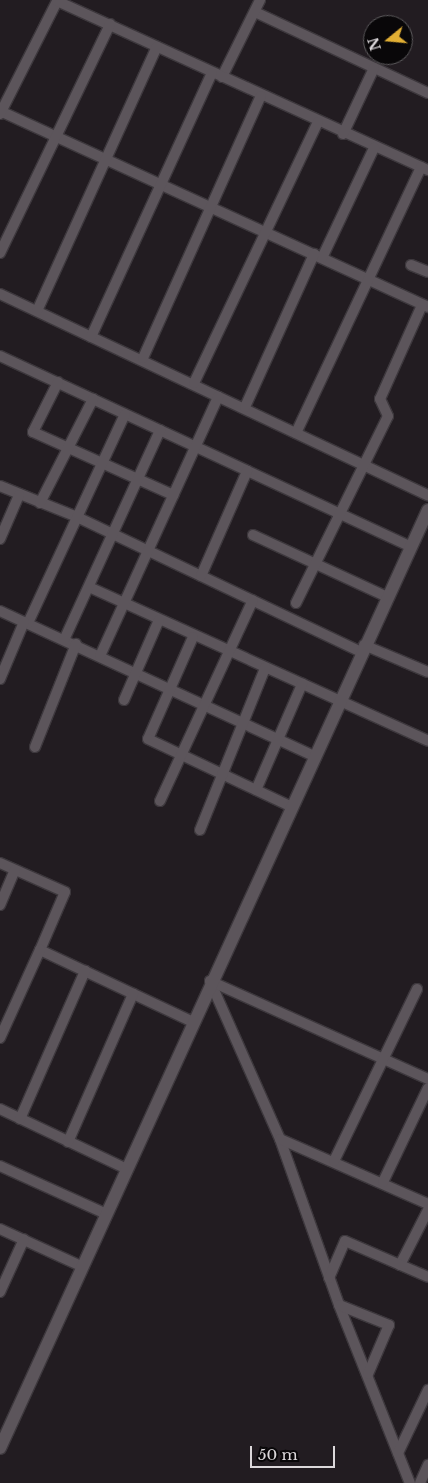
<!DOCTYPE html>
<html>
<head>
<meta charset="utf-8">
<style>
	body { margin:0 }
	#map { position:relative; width:428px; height:1483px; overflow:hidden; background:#221c21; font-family:"Libre Baskerville",serif }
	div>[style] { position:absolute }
	.roads { filter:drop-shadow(1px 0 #3d383d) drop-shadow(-1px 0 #3d383d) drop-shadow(0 1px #3d383d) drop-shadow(0 -1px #3d383d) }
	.minor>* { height:10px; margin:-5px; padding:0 5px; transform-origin:5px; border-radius:5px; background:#5c555b }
	.tertiary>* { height:12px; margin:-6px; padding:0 6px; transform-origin:6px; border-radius:6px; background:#5c555b }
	span { translate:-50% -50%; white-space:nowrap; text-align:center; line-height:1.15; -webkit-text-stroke:4px #090709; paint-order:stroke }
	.north { position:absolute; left:363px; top:15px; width:50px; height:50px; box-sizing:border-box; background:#090709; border:1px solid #5d5b5d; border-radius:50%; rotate:253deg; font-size:14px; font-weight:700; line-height:20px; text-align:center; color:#dcd8db }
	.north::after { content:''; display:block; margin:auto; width:18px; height:22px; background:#e2af34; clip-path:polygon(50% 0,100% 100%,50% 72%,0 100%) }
	.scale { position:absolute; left:250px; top:1446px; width:85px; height:22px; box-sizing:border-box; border:2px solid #dcd8db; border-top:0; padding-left:6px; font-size:15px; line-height:18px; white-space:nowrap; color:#dcd8db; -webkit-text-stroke:4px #090709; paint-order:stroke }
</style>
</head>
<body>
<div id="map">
	<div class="roads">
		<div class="minor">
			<i style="left:255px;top:12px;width:191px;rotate:25.1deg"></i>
			<i style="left:222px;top:77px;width:86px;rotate:-63.7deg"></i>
			<i style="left:0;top:111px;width:471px;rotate:24.6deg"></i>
			<i style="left:0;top:114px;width:127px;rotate:-63.2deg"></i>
			<i style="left:57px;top:1px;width:408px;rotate:24.5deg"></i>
			<i style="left:343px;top:134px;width:73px;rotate:-64.8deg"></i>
			<i style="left:0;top:253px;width:254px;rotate:-64.3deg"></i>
			<i style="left:322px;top:258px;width:122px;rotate:-64.7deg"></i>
			<i style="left:411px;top:265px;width:18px;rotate:22deg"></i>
			<i style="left:0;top:294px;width:473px;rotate:25.2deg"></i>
			<i style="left:37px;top:311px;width:290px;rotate:-65.6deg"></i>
			<i style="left:91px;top:337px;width:290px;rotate:-65.4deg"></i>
			<i style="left:0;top:356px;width:453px;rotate:24.9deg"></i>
			<i style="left:143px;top:358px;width:287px;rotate:-65.8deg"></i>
			<i style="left:58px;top:382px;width:56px;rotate:116.6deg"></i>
			<i style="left:33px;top:432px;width:154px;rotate:24.2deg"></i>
			<i style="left:194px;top:383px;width:289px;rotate:-64.6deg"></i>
			<i style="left:245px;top:407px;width:168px;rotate:-65.7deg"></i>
			<i style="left:296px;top:433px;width:294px;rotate:-64.8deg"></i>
			<i style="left:0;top:486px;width:83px;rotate:21.9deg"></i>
			<i style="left:77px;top:517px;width:314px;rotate:25.4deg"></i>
			<i style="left:40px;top:503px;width:117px;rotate:-63deg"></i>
			<i style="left:253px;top:535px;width:148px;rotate:24.8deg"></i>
			<i style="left:0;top:539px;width:48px;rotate:-66.6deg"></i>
			<i style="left:201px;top:576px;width:115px;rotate:-66.3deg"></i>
			<i style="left:89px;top:587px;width:372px;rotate:24.4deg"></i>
			<i style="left:296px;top:603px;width:208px;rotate:-63.8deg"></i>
			<i style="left:388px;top:416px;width:19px;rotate:-115deg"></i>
			<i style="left:380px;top:399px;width:103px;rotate:-65.9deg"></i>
			<i style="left:0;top:611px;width:346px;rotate:24.8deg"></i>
			<i style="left:28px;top:623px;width:230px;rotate:-65.1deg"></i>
			<i style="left:193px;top:637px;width:111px;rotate:113.8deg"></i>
			<i style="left:148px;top:739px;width:157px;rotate:25.3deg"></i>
			<i style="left:64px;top:640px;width:231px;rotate:-65.4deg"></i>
			<i style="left:364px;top:645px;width:69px;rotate:22.9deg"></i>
			<i style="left:100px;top:656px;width:285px;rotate:-65.5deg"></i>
			<i style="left:0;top:679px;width:62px;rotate:-67.2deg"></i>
			<i style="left:124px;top:700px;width:87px;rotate:-66.4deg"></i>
			<i style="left:35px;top:747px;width:111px;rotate:-68.3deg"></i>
			<i style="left:256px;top:790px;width:116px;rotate:-66.5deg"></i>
			<i style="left:160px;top:801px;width:221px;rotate:-65.2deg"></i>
			<i style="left:200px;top:830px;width:175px;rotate:-68.1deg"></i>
			<i style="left:0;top:863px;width:71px;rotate:24deg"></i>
			<i style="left:65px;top:892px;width:63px;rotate:113.3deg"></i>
			<i style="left:40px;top:950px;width:167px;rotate:25.2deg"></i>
			<i style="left:0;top:905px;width:38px;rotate:-67deg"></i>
			<i style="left:210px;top:981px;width:173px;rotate:66.1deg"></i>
			<i style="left:280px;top:1139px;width:176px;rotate:70.4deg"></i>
			<i style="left:339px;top:1305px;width:192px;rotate:68.3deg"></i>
			<i style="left:210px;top:981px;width:239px;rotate:24.2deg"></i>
			<i style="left:0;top:1038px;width:97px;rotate:-65.6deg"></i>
			<i style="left:0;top:1109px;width:138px;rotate:25.3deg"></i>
			<i style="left:20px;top:1119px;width:162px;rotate:-66.3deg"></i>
			<i style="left:280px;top:1139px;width:162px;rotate:23.7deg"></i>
			<i style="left:68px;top:1142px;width:162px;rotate:-66.3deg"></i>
			<i style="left:334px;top:1161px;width:191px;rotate:-64.2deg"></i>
			<i style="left:0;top:1166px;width:114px;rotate:24.3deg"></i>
			<i style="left:383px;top:1182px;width:104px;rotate:-64.4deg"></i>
			<i style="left:0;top:1229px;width:89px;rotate:24.6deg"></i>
			<i style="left:400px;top:1265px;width:62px;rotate:-63deg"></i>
			<i style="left:329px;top:1278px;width:40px;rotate:-66.6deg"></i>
			<i style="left:345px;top:1241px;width:90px;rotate:23.4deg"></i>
			<i style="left:0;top:1292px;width:58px;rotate:-65.6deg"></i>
			<i style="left:339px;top:1305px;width:54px;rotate:21.8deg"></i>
			<i style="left:389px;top:1325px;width:53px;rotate:113.2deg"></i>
			<i style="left:398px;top:1453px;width:70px;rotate:-64.5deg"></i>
			<i style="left:420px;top:1483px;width:20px;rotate:-66deg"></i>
		</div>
		<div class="tertiary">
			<i style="left:0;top:1448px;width:1031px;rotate:-65.47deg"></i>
		</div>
	</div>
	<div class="north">N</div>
	<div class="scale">50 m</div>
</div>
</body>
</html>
